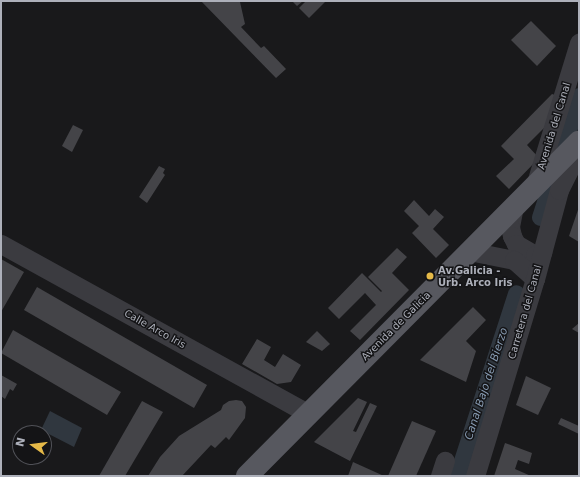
<!DOCTYPE html>
<html>
<head>
<meta charset="utf-8">
<style>
	body { margin:0 }
	#map { position:relative; width:580px; height:477px; overflow:hidden; background:#19191b; font-family:"DejaVu Sans",sans-serif }
	div>[style] { position:absolute }
	.water>* { inset:0; background:#30373f }
	.canal>* { height:17px; margin:-8.5px; padding:0 8.5px; transform-origin:8.5px; border-radius:8.5px; background:#30373f }
	.building>* { inset:0; background:#444448 }
	.minor>* { height:19px; margin:-9.5px; padding:0 9.5px; transform-origin:9.5px; border-radius:9.5px; background:#3b3b40 }
	.major>* { height:22px; margin:-11px; padding:0 11px; transform-origin:11px; border-radius:11px; background:#57585f }
	.dots>* { width:11px; height:11px; translate:-50% -50%; box-sizing:border-box; border:2px solid #141416; border-radius:50% }
	span { translate:-50% -50%; white-space:nowrap; text-align:center; line-height:1.15; -webkit-text-stroke:3px #141416; paint-order:stroke }
	.street-label { font-size:10px; color:#adb0ba }
	.poi-label { font-size:10px; color:#adb0ba; font-weight:700 }
	.left { translate:0 -50%; text-align:left }
	.water-label { font-size:11px; color:#879bb2; font-style:italic }
	.frame { position:absolute; inset:0; border:2px solid #adb0ba; pointer-events:none }
	.north { position:absolute; left:12px; top:425px; width:40px; height:40px; box-sizing:border-box; background:#141416; border:1px solid #515258; border-radius:50%; rotate:284deg; font-size:11px; font-weight:700; line-height:16px; text-align:center; color:#adb0ba }
	.north::after { content:''; display:block; margin:auto; width:14px; height:18px; background:#e5b948; clip-path:polygon(50% 0,100% 100%,50% 72%,0 100%) }
</style>
</head>
<body>
<div id="map">
	<div class="water">
		<i style="clip-path:polygon(50px 411px,82px 428px,74px 447px,41px 430px)"></i>
	</div>
	<div class="canal">
		<i style="left:540px;top:217px;width:127px;rotate:-72.1deg"></i>
		<i style="left:457px;top:476px;width:192px;rotate:-72.1deg"></i>
	</div>
	<div class="building">
		<i style="clip-path:polygon(201px 1px,240px 2px,245px 24px,241px 27px,261px 48px,264px 46px,286px 69px,276px 78px)"></i>
		<i style="clip-path:polygon(292px 1px,303px 1px,297px 6px)"></i>
		<i style="clip-path:polygon(306px 1px,326px 1px,309px 18px,299px 8px)"></i>
		<i style="clip-path:polygon(531px 21px,556px 46px,537px 66px,511px 40px)"></i>
		<i style="clip-path:polygon(552px 94px,558px 96px,549px 123px,527px 145px,539px 158px,509px 189px,496px 176px,514px 159px,501px 146px)"></i>
		<i style="clip-path:polygon(73px 125px,83px 130px,72px 152px,62px 146px)"></i>
		<i style="clip-path:polygon(159px 166px,165px 169px,163px 173px,165px 175px,147px 203px,139px 197px)"></i>
		<i style="clip-path:polygon(414px 200px,429px 216px,435px 209px,444px 217px,433px 229px,449px 245px,436px 258px,412px 233px,419px 226px,404px 211px)"></i>
		<i style="clip-path:polygon(579px 207px,579px 242px,569px 236px)"></i>
		<i style="clip-path:polygon(397px 248px,407px 257px,392px 273px,409px 290px,360px 340px,350px 331px,376px 305px,365px 293px,339px 319px,328px 308px,362px 273px,381px 292px,382px 291px,368px 277px)"></i>
		<i style="clip-path:polygon(1px 259px,24px 272px,1px 312px)"></i>
		<i style="clip-path:polygon(37px 287px,207px 385px,194px 408px,24px 310px)"></i>
		<i style="clip-path:polygon(473px 307px,486px 320px,466px 341px,476px 351px,466px 382px,420px 360px)"></i>
		<i style="clip-path:polygon(579px 323px,579px 333px,572px 329px)"></i>
		<i style="clip-path:polygon(13px 330px,121px 392px,107px 415px,1px 353px)"></i>
		<i style="clip-path:polygon(317px 331px,330px 344px,322px 351px,306px 342px)"></i>
		<i style="clip-path:polygon(257px 339px,271px 347px,264px 360px,275px 367px,283px 354px,301px 365px,291px 382px,277px 384px,242px 364px)"></i>
		<i style="clip-path:polygon(1px 375px,17px 384px,13px 391px,10px 389px,5px 399px,1px 396px)"></i>
		<i style="clip-path:polygon(526px 376px,551px 388px,538px 415px,516px 405px)"></i>
		<i style="clip-path:polygon(358px 398px,367px 402px,353px 431px,356px 432px,370px 403px,377px 406px,350px 461px,314px 442px)"></i>
		<i style="clip-path:polygon(236px 400px,242px 401px,246px 407px,245px 418px,229px 440px,226px 437px,215px 448px,211px 445px,182px 476px,148px 476px,160px 457px,179px 436px,221px 410px,223px 405px,229px 401px)"></i>
		<i style="clip-path:polygon(142px 401px,163px 412px,125px 476px,99px 476px)"></i>
		<i style="clip-path:polygon(561px 418px,579px 426px,579px 434px,558px 424px)"></i>
		<i style="clip-path:polygon(412px 421px,436px 431px,416px 476px,388px 476px)"></i>
		<i style="clip-path:polygon(505px 443px,532px 453px,529px 464px,518px 460px,515px 469px,531px 476px,494px 476px)"></i>
		<i style="clip-path:polygon(353px 462px,384px 476px,348px 476px)"></i>
	</div>
	<div class="minor">
		<i style="left:535px;top:186px;width:150px;rotate:-72.9deg"></i>
		<i style="left:514px;top:206px;width:21px;rotate:101deg"></i>
		<i style="left:510px;top:227px;width:9px;rotate:77deg"></i>
		<i style="left:512px;top:236px;width:9px;rotate:63deg"></i>
		<i style="left:516px;top:244px;width:22px;rotate:30deg"></i>
		<i style="left:535px;top:255px;width:8px;rotate:-23deg"></i>
		<i style="left:1px;top:244px;width:352px;rotate:28.9deg"></i>
		<i style="left:469px;top:251px;width:46px;rotate:11.3deg"></i>
		<i style="left:514px;top:260px;width:28px;rotate:42deg"></i>
		<i style="left:440px;top:476px;width:16px;rotate:-72deg"></i>
		<i style="left:475px;top:476px;width:206px;rotate:-73.1deg"></i>
		<i style="left:535px;top:279px;width:92px;rotate:-74.9deg"></i>
		<i style="left:559px;top:190px;width:45px;rotate:-63.4deg"></i>
	</div>
	<div class="major">
		<i style="left:247px;top:476px;width:471px;rotate:-45.2deg"></i>
	</div>
	<div class="dots">
		<i style="left:430px;top:276px;background:#e5b948"></i>
	</div>
	<div class="street-label">
		<span style="left:554px;top:126px;rotate:-73deg">Avenida del Canal</span>
		<span style="left:525px;top:312px;rotate:-74deg">Carretera del Canal</span>
		<span style="left:396px;top:326px;rotate:-45deg">Avenida de Galicia</span>
		<span style="left:155px;top:329px;rotate:29deg">Calle Arco Iris</span>
	</div>
	<div class="poi-label">
		<span class="left" style="left:438px;top:276px">Av.Galicia -<br>Urb. Arco Iris</span>
	</div>
	<div class="water-label">
		<span style="left:487px;top:384px;rotate:-72deg">Canal Bajo del Bierzo</span>
	</div>
	<div class="frame"></div>
	<div class="north">N</div>
</div>
</body>
</html>
